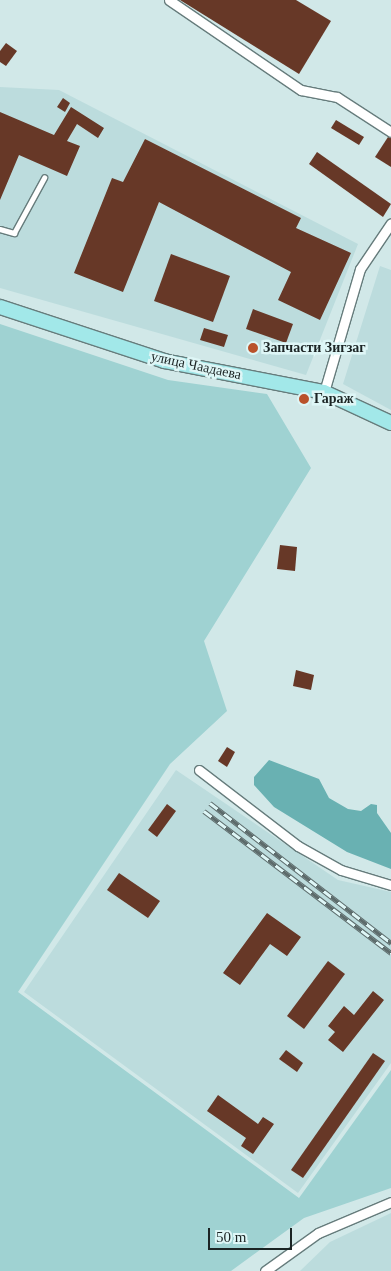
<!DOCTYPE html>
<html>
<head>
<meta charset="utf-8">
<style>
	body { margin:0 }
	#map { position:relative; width:391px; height:1271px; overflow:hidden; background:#d1e8e8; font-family:Georgia,serif }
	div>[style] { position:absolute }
	.built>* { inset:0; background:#bcdcdd }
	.green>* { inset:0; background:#9fd2d2 }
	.water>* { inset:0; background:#69b1b2 }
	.building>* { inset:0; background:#673827 }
	.roads { filter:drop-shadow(1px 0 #667c7c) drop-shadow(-1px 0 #667c7c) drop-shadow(0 1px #667c7c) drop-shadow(0 -1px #667c7c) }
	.lane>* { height:4.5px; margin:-2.25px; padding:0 2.25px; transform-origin:2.25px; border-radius:2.25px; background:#fff }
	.street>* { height:9px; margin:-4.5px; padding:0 4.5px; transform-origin:4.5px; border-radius:4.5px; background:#fff }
	.primary>* { height:14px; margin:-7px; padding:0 7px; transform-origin:7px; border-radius:7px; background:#a2e8e9 }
	.rail>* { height:5px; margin-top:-2.5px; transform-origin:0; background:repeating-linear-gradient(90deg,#def6f6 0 9px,#5d6b6b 0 18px); box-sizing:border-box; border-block:1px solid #5d6b6b }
	.dots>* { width:14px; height:14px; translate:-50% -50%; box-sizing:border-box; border:2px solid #def6f6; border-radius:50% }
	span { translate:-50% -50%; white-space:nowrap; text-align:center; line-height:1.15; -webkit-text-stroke:5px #def6f6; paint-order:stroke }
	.poi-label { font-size:14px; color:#1b2424; font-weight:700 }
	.left { translate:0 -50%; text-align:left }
	.street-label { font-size:14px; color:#1b2424 }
	.scale { position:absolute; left:208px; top:1228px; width:84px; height:22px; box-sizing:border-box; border:2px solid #1b2424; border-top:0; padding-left:6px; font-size:15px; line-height:18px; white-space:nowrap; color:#1b2424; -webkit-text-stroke:4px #def6f6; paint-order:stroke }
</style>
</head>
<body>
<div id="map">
	<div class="built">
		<i style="clip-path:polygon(0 87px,59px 90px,358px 244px,306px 375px,0 288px)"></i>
		<i style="clip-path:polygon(380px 266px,391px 270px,391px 410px,343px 384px)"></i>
		<i style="clip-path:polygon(176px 770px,338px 880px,391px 892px,391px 1063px,298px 1193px,24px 992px)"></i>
		<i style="clip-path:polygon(391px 1213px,391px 1271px,300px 1271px,330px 1242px)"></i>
	</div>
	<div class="green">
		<i style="clip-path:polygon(0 324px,168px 380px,267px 394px,311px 468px,204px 641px,227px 711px,170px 764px,18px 992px,299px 1198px,391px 1070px,391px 1188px,304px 1218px,231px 1271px,0 1271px)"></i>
	</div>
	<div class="water">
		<i style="clip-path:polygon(269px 760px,319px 779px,329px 798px,348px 809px,361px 811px,371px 804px,377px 805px,377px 813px,391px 833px,391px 869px,347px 852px,274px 807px,254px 785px,254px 777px)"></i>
	</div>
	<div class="building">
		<i style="clip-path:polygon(180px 0,296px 0,331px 21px,299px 74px)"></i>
		<i style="clip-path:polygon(6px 43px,17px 51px,6px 66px,0 62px,0 51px)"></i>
		<i style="clip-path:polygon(63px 98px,70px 103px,65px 112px,57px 107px)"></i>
		<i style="clip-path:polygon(71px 107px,104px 128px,98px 138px,77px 124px,67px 141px,80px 146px,67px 176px,19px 155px,0 200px,0 112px,54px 135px)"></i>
		<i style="clip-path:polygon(336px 120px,364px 137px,359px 145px,331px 128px)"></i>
		<i style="clip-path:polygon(388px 137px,391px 138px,391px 167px,375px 157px)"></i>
		<i style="clip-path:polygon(145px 139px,301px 218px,296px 228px,351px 253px,320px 320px,278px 300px,291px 272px,159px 202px,123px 292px,74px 273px,112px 178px,123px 182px)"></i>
		<i style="clip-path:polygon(317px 152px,391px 204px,383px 217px,309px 164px)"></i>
		<i style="clip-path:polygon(171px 254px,230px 276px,213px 322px,154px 301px)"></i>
		<i style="clip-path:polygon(253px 309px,293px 324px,286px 343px,246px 329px)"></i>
		<i style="clip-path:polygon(204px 328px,228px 335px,224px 347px,200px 340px)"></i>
		<i style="clip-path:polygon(280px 545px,297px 547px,295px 571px,277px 569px)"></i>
		<i style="clip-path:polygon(296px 670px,314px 675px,311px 690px,293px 686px)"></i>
		<i style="clip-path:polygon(227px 747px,235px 752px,227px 767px,218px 761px)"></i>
		<i style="clip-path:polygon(167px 804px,176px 811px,157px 837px,148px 830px)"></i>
		<i style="clip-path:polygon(119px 873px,160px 901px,148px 918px,107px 890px)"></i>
		<i style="clip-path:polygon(267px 913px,301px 937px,287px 956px,270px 944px,240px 985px,223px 973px)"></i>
		<i style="clip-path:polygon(328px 961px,345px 974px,304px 1029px,287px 1016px)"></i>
		<i style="clip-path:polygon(373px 991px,384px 1000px,343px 1052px,328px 1040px,335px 1032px,328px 1026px,344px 1006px,354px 1015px)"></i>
		<i style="clip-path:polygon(286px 1050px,303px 1063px,297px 1072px,279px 1059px)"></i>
		<i style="clip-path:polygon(373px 1053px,385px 1061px,303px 1178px,291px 1170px)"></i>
		<i style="clip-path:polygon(218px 1095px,258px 1124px,263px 1117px,274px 1124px,253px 1154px,241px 1146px,246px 1138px,207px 1111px)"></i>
	</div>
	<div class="roads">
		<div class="lane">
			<i style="left:0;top:229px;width:15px;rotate:16deg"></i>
			<i style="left:14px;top:233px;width:63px;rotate:-61.4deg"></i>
		</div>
		<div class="street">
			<i style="left:169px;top:0;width:160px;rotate:34.3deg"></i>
			<i style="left:301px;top:90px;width:37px;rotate:11deg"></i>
			<i style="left:337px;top:97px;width:64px;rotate:32.9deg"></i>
			<i style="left:324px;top:392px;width:128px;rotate:-73.7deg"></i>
			<i style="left:360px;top:269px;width:55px;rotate:-56deg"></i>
			<i style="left:199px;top:770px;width:125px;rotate:37.5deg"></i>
			<i style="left:298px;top:846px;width:49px;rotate:29.2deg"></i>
			<i style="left:341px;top:870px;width:52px;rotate:16.7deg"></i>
			<i style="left:265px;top:1271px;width:65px;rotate:-35.6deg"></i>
			<i style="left:318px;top:1233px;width:79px;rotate:-23deg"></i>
		</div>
		<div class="primary">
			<i style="left:0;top:307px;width:173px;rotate:18.2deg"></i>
			<i style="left:164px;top:361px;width:163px;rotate:11deg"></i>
			<i style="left:324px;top:392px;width:74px;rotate:24.8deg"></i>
		</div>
	</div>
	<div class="rail">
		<i style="left:210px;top:803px;width:229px;rotate:37.7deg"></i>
		<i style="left:204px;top:811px;width:235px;rotate:37.2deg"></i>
	</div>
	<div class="dots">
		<i style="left:253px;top:348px;background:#b9522b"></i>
		<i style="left:304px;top:399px;background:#b9522b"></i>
	</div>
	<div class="poi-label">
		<span class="left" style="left:263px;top:348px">Запчасти Зигзаг</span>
		<span class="left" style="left:314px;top:399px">Гараж</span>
	</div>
	<div class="street-label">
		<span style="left:196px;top:366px;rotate:12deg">улица Чаадаева</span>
	</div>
	<div class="scale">50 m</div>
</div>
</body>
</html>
